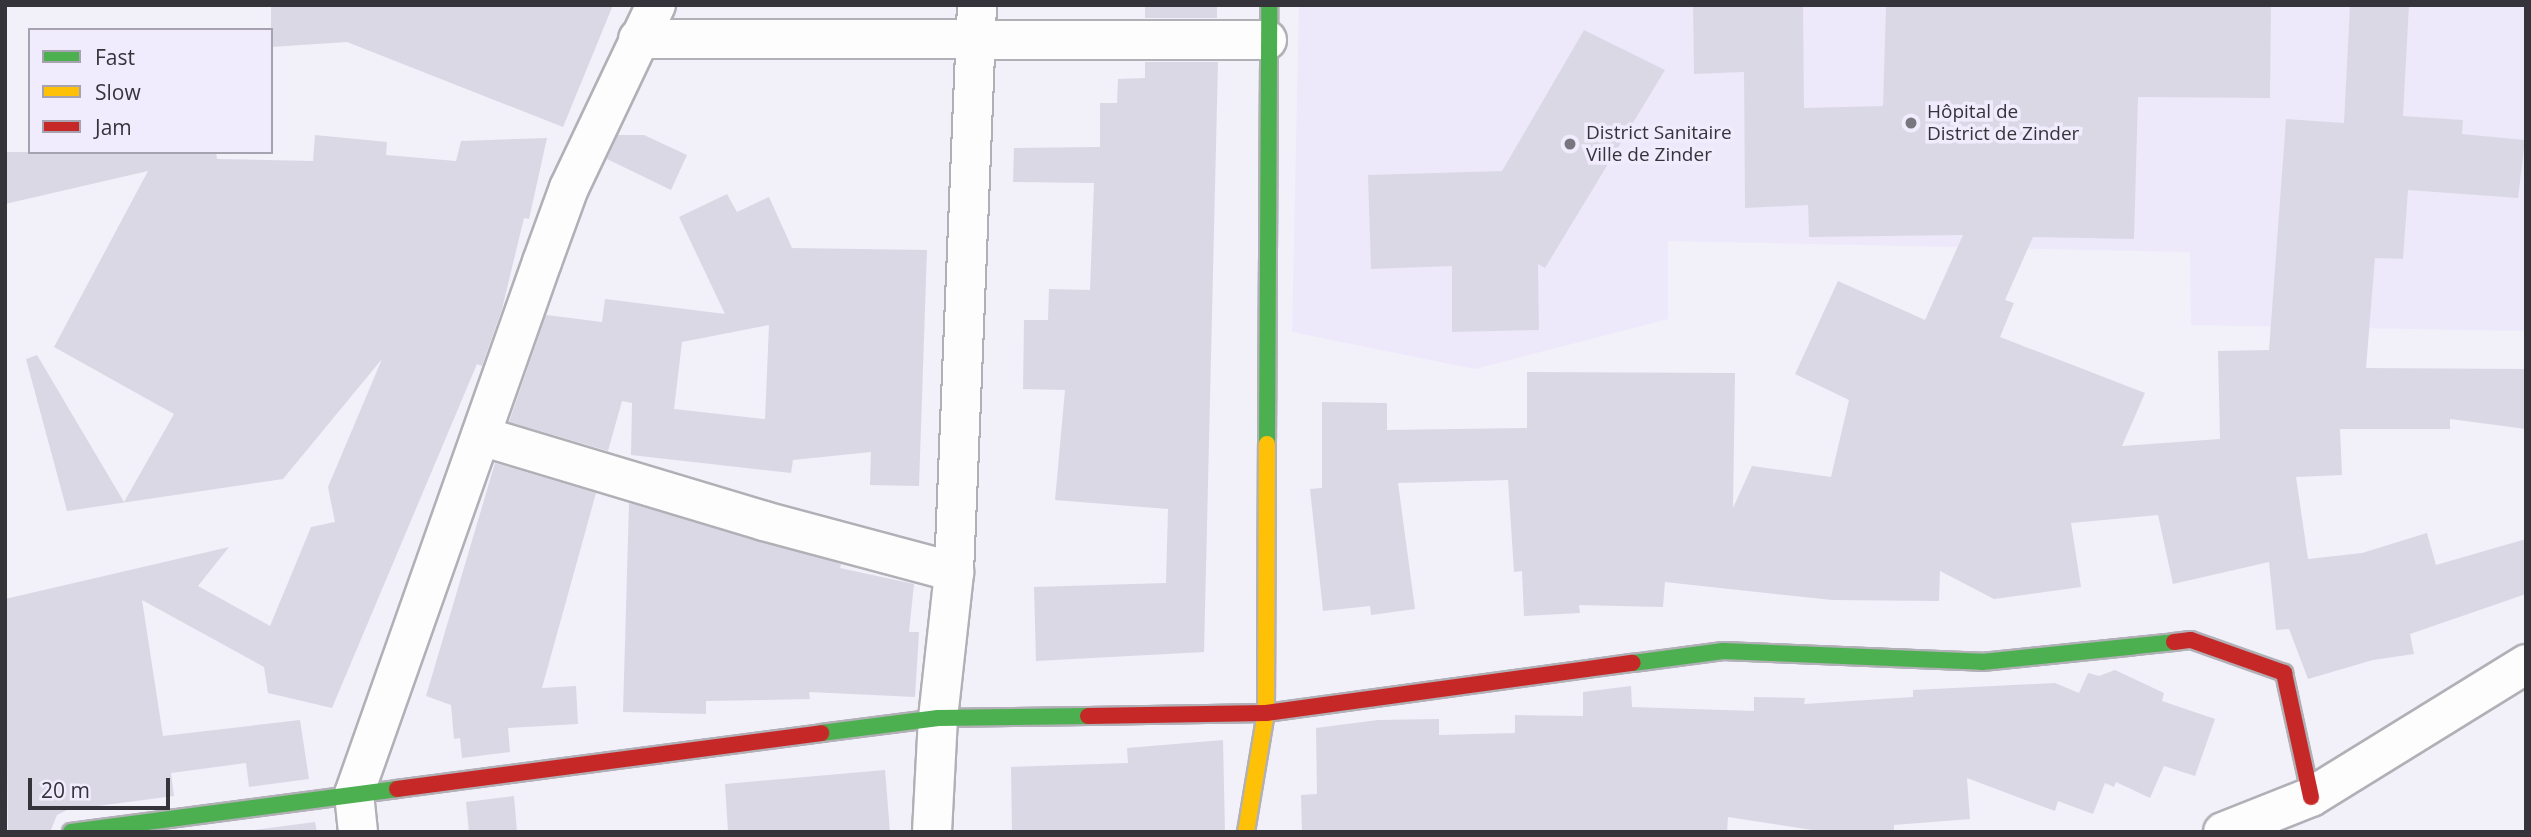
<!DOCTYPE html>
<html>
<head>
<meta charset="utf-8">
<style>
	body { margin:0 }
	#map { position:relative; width:2531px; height:837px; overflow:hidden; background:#f2f0f9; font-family:"Open Sans",sans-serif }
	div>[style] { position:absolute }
	.built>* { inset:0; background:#ede9fb }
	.building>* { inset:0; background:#dbd8e6 }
	.roads { filter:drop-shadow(2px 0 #b1b0b6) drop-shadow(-2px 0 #b1b0b6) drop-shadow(0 2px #b1b0b6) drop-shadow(0 -2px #b1b0b6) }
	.street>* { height:38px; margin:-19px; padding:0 19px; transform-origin:19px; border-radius:19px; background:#fdfdfe }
	.fast>* { height:16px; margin:-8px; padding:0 8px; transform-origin:8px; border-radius:8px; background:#4caf50 }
	.slow>* { height:16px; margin:-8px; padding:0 8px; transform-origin:8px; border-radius:8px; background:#ffc107 }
	.jam>* { height:16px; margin:-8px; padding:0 8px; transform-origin:8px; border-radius:8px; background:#c62828 }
	.dots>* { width:19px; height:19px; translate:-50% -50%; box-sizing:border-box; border:4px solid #f0ecfd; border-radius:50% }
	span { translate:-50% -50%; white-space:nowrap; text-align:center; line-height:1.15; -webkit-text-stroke:7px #f0ecfd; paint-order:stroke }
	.poi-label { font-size:19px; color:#36343b }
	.left { translate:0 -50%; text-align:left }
	.frame { position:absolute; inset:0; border:7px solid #36343b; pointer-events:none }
	.legend { position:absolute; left:28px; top:28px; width:245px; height:126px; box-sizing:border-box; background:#f0ecfd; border:2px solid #a6a2af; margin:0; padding:9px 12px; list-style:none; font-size:21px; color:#36343b }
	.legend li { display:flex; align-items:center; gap:14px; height:35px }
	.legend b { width:35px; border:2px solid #a6a2af }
	.scale { position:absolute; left:28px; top:778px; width:142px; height:32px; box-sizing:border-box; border:4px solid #36343b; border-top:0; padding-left:9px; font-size:21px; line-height:24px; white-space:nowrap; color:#36343b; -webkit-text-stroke:5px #f0ecfd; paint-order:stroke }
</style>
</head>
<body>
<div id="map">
	<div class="built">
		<i style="clip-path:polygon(1299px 5px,2526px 5px,2526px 331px,2191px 325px,2190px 252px,1668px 241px,1668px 319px,1475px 369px,1292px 332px)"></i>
	</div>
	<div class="building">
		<i style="clip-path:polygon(271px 5px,613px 5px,563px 127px,347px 42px,271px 47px)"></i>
		<i style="clip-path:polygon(1145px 5px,1217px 5px,1217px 18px,1145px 18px)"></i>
		<i style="clip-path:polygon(1693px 5px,1803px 5px,1804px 108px,1883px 106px,1886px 5px,2271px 5px,2270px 98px,2138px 97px,2134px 239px,2033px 237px,2005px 300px,2014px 303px,2000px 337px,2145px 393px,2122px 446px,2220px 439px,2218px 351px,2269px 350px,2286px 119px,2344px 123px,2350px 5px,2409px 5px,2403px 116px,2463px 120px,2462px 134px,2525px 140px,2518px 198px,2408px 190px,2403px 259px,2375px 258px,2366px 368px,2526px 369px,2526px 429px,2450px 419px,2450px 429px,2340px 429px,2342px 475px,2296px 477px,2308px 559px,2362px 553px,2427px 533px,2436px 565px,2526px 539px,2526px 594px,2410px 634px,2414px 654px,2373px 660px,2308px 679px,2289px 629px,2276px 630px,2269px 562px,2173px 584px,2158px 515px,2071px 523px,2081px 587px,1994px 599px,1940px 571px,1939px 601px,1832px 600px,1665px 582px,1663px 607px,1579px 605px,1580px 613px,1524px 616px,1522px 571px,1514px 572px,1508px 480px,1398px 483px,1415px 609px,1371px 615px,1370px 606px,1323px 611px,1310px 489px,1322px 488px,1322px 402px,1387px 403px,1387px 430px,1527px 428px,1527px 372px,1735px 373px,1733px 508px,1752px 466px,1831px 477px,1849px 400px,1795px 374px,1838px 281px,1925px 320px,1963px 235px,1809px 237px,1808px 205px,1745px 208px,1744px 72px,1694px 74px)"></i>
		<i style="clip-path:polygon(1584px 30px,1665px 70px,1545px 268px,1538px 264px,1539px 330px,1452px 332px,1452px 266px,1371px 269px,1368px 175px,1502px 171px)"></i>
		<i style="clip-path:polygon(1145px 62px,1218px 62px,1204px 652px,1036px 661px,1034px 587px,1166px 583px,1168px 509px,1055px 500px,1065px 390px,1023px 389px,1024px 320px,1048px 320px,1049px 289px,1090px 290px,1094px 183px,1013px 182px,1014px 148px,1100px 147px,1100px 103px,1117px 103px,1118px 79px,1145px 78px)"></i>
		<i style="clip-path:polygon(315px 135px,387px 142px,386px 155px,456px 161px,461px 141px,547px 138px,529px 219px,524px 218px,502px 309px,482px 366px,477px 364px,332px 708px,268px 693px,264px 667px,142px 600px,163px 736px,300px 720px,309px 779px,249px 787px,246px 763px,171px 773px,174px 796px,67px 810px,57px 815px,50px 832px,8px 832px,5px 599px,229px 547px,198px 586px,270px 626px,311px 527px,335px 522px,328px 487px,382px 359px,283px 479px,67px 511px,26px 359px,37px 355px,124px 502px,174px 414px,54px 347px,148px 171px,5px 204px,5px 152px,216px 152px,217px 159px,313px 161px)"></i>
		<i style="clip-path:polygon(618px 135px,644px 135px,687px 155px,671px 190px,607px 159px)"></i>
		<i style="clip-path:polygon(evenodd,727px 194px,737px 212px,769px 197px,792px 248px,927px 250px,919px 486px,870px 485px,871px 452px,793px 460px,791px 473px,631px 455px,632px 403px,622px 401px,608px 451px,509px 422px,546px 315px,602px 322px,605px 299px,725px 314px,679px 217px,727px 194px,769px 325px,765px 419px,674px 409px,682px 342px,769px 325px)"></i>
		<i style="clip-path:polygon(495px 463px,596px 493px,542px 688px,576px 686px,578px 724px,508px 728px,510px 752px,462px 758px,460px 738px,454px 739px,451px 705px,426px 696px)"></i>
		<i style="clip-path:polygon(629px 503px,841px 564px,840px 568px,914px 584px,909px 632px,919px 632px,915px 697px,809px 692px,810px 699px,706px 701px,706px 714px,623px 712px)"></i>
		<i style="clip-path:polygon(2115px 670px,2164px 693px,2162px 701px,2215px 719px,2195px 776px,2164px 766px,2150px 798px,2116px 782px,2114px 787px,2105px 783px,2093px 814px,2058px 801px,2055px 811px,1967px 778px,1970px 819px,1894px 825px,1894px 832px,1826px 832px,1728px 817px,1727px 832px,1302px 832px,1301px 795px,1317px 794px,1316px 728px,1378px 720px,1439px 719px,1439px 735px,1515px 733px,1515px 715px,1583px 716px,1583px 692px,1631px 686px,1632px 707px,1754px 711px,1754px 697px,1805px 698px,1804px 704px,1913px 697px,1913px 690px,2055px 683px,2079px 693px,2088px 673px,2099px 676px)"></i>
		<i style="clip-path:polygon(1223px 740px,1225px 832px,1012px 832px,1011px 767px,1128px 763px,1127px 748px)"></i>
		<i style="clip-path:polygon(885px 770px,890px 832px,728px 832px,725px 784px)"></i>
		<i style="clip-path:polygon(514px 796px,517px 832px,469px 832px,466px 802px)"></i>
		<i style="clip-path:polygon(315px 822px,317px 832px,254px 832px,254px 830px)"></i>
	</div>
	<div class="roads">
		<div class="street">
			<i style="left:638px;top:39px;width:629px;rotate:0.09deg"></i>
			<i style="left:481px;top:436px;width:295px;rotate:16.7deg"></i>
			<i style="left:764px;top:521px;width:197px;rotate:15deg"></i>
			<i style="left:358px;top:832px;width:38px;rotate:-96deg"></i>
			<i style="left:354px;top:794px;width:564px;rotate:-70.54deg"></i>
			<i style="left:542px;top:262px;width:79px;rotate:-70deg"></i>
			<i style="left:569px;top:188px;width:203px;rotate:-64.6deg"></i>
			<i style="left:932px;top:832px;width:114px;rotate:-87deg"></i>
			<i style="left:938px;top:718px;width:147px;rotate:-83.7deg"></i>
			<i style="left:954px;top:572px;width:567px;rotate:-87.68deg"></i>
			<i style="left:2223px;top:832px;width:95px;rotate:-21.7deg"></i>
			<i style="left:2311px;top:797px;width:253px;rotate:-31.7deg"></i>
		</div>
		<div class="fast">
			<i style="left:1267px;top:444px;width:439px;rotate:-89.7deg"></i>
			<i style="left:1633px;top:663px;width:91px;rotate:-7.6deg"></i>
			<i style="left:1723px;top:651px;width:259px;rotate:2.4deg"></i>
			<i style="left:1982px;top:662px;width:193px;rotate:-5.9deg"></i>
			<i style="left:821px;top:733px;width:118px;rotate:-7.3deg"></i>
			<i style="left:938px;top:718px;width:150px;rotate:-0.8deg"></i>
			<i style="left:71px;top:832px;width:329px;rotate:-7.5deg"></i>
		</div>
		<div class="slow">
			<i style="left:1246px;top:832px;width:121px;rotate:-80.5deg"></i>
			<i style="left:1266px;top:713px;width:269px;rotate:-89.8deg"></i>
		</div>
		<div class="jam">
			<i style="left:2174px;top:642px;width:17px;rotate:-7deg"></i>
			<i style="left:2191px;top:640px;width:99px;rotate:19.5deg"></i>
			<i style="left:2284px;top:673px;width:127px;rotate:77.7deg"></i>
			<i style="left:1088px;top:716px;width:178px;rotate:-1deg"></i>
			<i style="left:1266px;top:713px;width:370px;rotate:-7.8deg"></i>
			<i style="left:397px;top:789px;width:428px;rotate:-7.5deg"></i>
		</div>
	</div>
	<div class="dots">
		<i style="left:1911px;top:123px;background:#78767e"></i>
		<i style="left:1570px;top:144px;background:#78767e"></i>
	</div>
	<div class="poi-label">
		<span class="left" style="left:1927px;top:123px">Hôpital de<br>District de Zinder</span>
		<span class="left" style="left:1586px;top:144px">District Sanitaire<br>Ville de Zinder</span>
	</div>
	<div class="frame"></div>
	<ul class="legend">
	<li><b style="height:9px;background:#4caf50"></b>Fast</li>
	<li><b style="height:9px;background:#ffc107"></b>Slow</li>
	<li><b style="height:9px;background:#c62828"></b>Jam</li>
	</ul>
	<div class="scale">20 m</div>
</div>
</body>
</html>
